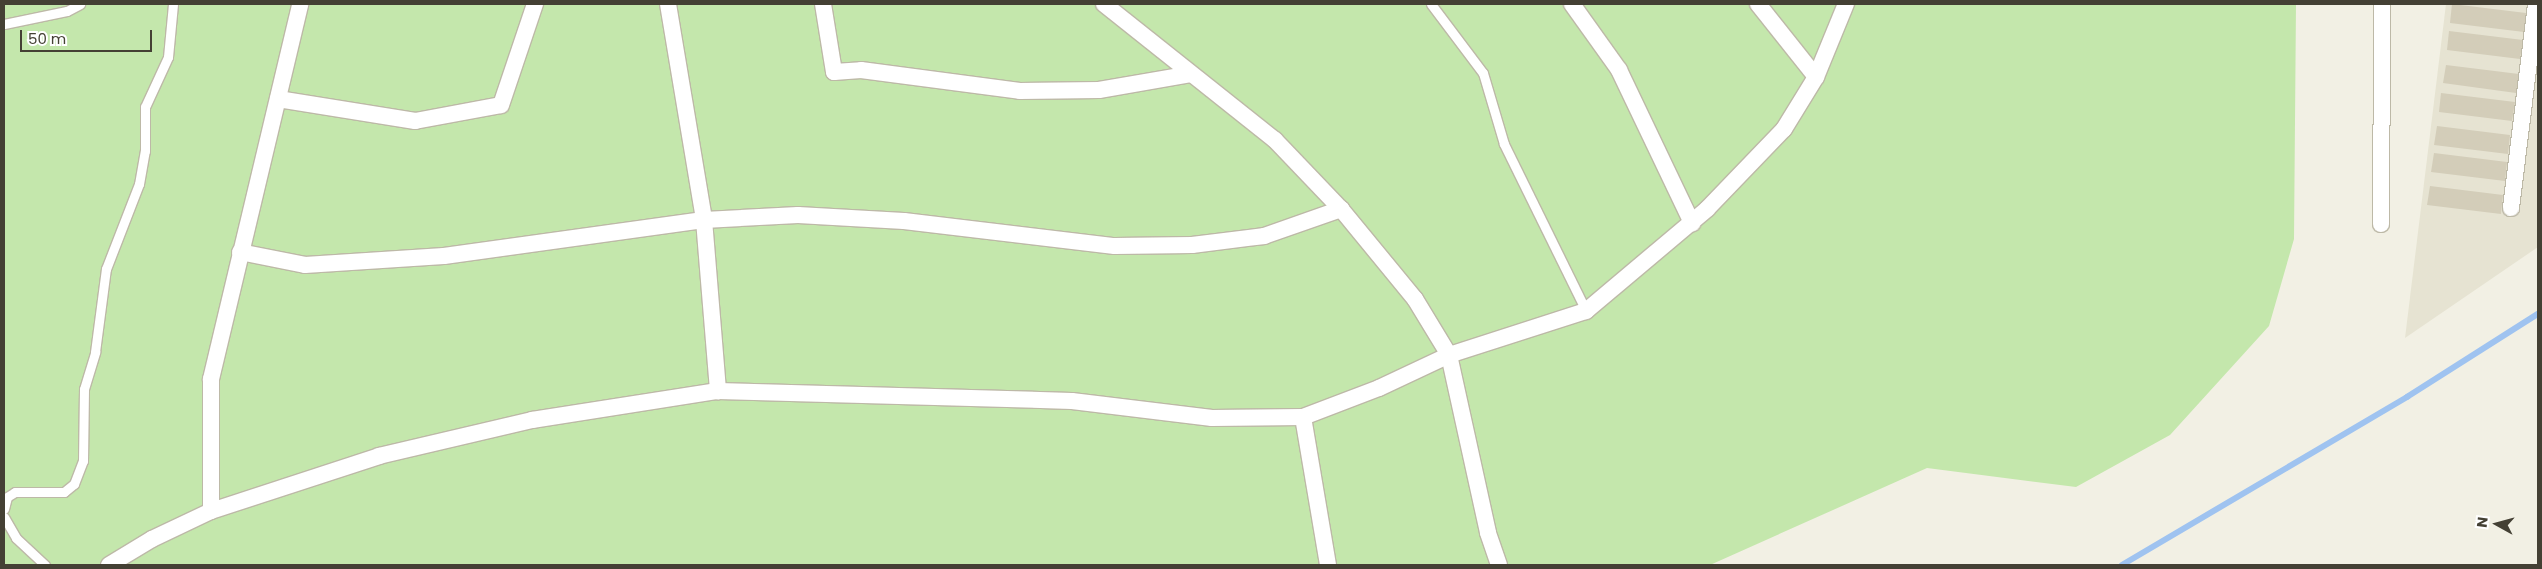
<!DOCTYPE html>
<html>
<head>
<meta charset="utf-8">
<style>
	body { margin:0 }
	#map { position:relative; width:2542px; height:569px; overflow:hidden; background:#f2f0e4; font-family:Poppins,sans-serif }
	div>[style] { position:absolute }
	.residential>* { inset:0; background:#e6e3d2 }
	.green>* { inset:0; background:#c4e7ac }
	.stream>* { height:5.5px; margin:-2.75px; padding:0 2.75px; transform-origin:2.75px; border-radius:2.75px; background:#9fc3f0 }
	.building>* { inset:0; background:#d3cdb9 }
	.roads { filter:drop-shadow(1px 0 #bdb9a7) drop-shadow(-1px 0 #bdb9a7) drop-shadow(0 1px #bdb9a7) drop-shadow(0 -1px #bdb9a7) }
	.service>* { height:9px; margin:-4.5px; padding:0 4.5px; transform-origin:4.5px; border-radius:4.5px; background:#fff }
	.minor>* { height:16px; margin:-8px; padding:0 8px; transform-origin:8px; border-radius:8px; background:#fff }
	span { translate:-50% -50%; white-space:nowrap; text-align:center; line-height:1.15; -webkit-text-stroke:4px #fff; paint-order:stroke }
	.frame { position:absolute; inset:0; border:5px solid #444034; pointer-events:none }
	.north { position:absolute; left:2472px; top:499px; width:50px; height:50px; -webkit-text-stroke:4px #fff; paint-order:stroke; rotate:277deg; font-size:14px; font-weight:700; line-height:20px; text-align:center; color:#444034 }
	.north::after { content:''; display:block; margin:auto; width:18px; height:22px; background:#444034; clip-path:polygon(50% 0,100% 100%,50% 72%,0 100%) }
	.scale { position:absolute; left:20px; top:30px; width:132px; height:22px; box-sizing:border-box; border:2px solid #444034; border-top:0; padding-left:6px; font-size:15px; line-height:18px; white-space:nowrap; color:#444034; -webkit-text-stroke:4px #fff; paint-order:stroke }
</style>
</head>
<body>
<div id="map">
	<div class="residential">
		<i style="clip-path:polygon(2446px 4px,2538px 4px,2538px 247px,2405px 338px)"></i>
	</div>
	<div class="green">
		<i style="clip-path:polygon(4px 4px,2296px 4px,2294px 239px,2269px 326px,2170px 435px,2076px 487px,1927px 468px,1710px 565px,4px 565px)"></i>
	</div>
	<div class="stream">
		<i style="left:2122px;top:565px;width:331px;rotate:-30.5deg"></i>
		<i style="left:2407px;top:397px;width:155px;rotate:-32.4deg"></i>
	</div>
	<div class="building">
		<i style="clip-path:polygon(2452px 4px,2526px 13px,2524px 32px,2450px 23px)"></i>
		<i style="clip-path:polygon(2449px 31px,2523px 40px,2520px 59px,2447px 50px)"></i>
		<i style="clip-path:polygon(2446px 65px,2519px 74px,2516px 93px,2443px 83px)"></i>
		<i style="clip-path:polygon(2441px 93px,2515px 102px,2512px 121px,2439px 112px)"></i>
		<i style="clip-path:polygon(2437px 126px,2510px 135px,2508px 154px,2434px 145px)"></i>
		<i style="clip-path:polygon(2434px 153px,2507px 162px,2505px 181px,2431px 172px)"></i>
		<i style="clip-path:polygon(2430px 186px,2503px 195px,2501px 214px,2427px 205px)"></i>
	</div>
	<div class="roads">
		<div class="service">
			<i style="left:1431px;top:4px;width:86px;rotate:53deg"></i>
			<i style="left:1483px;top:73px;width:74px;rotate:73.5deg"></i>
			<i style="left:1504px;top:144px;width:186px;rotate:63.8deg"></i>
			<i style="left:4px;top:24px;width:64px;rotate:-11.7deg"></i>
			<i style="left:67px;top:11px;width:15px;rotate:-28deg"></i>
			<i style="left:4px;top:509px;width:12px;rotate:-76deg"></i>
			<i style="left:7px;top:497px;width:9px;rotate:-32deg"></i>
			<i style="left:15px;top:492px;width:49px"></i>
			<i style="left:64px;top:492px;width:13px;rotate:-39deg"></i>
			<i style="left:74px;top:484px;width:25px;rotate:-69deg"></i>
			<i style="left:83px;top:461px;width:72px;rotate:-89.2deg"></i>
			<i style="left:84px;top:389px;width:39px;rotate:-73deg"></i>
			<i style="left:95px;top:352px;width:84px;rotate:-82.5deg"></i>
			<i style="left:106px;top:269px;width:91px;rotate:-68.8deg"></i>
			<i style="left:139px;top:184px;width:34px;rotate:-80deg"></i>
			<i style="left:145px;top:151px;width:44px;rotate:-90deg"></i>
			<i style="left:145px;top:107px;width:55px;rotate:-65.3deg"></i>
			<i style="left:168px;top:57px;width:53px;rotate:-84.6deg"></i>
			<i style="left:4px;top:517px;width:24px;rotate:60deg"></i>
			<i style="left:16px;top:538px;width:40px;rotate:43deg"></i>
		</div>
		<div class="minor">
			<i style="left:668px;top:4px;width:219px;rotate:80.5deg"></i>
			<i style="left:704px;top:220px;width:172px;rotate:85.3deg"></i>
			<i style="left:823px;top:4px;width:69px;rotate:80.8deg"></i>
			<i style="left:834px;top:72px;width:27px;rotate:-4deg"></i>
			<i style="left:861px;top:70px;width:160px;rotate:7.5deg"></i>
			<i style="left:1020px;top:91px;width:79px;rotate:-0.7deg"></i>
			<i style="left:1099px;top:90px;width:93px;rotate:-9.9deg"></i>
			<i style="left:1104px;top:4px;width:218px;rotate:38.5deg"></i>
			<i style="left:1275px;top:140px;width:95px;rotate:46.3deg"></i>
			<i style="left:1341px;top:209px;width:117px;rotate:50.6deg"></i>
			<i style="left:1415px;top:299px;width:66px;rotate:58.7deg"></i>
			<i style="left:1449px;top:355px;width:182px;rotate:77.6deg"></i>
			<i style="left:1488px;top:533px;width:34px;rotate:71deg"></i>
			<i style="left:1572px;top:4px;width:81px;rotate:54.5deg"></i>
			<i style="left:1619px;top:70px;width:170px;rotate:64.5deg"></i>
			<i style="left:1758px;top:4px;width:93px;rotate:51.5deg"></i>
			<i style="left:278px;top:99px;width:139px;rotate:9.1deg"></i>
			<i style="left:415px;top:121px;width:87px;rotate:-10.5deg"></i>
			<i style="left:501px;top:105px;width:107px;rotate:-71.4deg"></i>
			<i style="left:2511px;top:208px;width:206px;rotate:-83deg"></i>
			<i style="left:2381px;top:224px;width:220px;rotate:-89.7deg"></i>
			<i style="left:240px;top:252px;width:66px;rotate:11.3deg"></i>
			<i style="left:305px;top:265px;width:139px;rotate:-3.7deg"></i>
			<i style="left:444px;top:256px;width:262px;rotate:-7.9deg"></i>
			<i style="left:704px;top:220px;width:94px;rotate:-3deg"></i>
			<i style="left:798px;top:215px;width:106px;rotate:3.2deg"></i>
			<i style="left:904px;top:221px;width:212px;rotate:6.8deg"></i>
			<i style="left:1115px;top:246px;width:77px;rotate:-0.7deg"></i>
			<i style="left:1192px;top:245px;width:73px;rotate:-7.1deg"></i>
			<i style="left:1264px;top:236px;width:82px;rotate:-19.3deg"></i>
			<i style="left:1303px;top:417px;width:150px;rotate:80.4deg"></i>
			<i style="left:211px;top:511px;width:132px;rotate:-90deg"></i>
			<i style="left:211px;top:379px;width:385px;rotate:-76.6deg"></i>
			<i style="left:109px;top:565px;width:50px;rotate:-31.2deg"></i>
			<i style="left:152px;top:539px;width:65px;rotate:-25.4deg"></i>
			<i style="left:211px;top:511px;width:177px;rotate:-18.1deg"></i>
			<i style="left:379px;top:456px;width:157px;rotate:-13.2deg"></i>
			<i style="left:532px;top:420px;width:188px;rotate:-8.9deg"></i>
			<i style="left:718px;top:391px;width:354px;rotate:1.6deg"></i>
			<i style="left:1072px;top:401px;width:141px;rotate:6.9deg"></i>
			<i style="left:1212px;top:418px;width:91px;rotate:-0.6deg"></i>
			<i style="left:1303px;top:417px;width:81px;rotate:-20.9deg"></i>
			<i style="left:1379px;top:388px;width:77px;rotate:-25.2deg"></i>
			<i style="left:1449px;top:355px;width:144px;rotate:-17.8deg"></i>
			<i style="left:1586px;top:311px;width:158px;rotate:-40.1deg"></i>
			<i style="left:1707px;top:209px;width:111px;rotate:-46.1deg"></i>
			<i style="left:1784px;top:129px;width:61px;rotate:-58.4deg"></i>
			<i style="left:1816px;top:77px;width:79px;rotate:-67.7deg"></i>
		</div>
	</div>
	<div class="frame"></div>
	<div class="north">N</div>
	<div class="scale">50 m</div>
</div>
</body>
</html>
